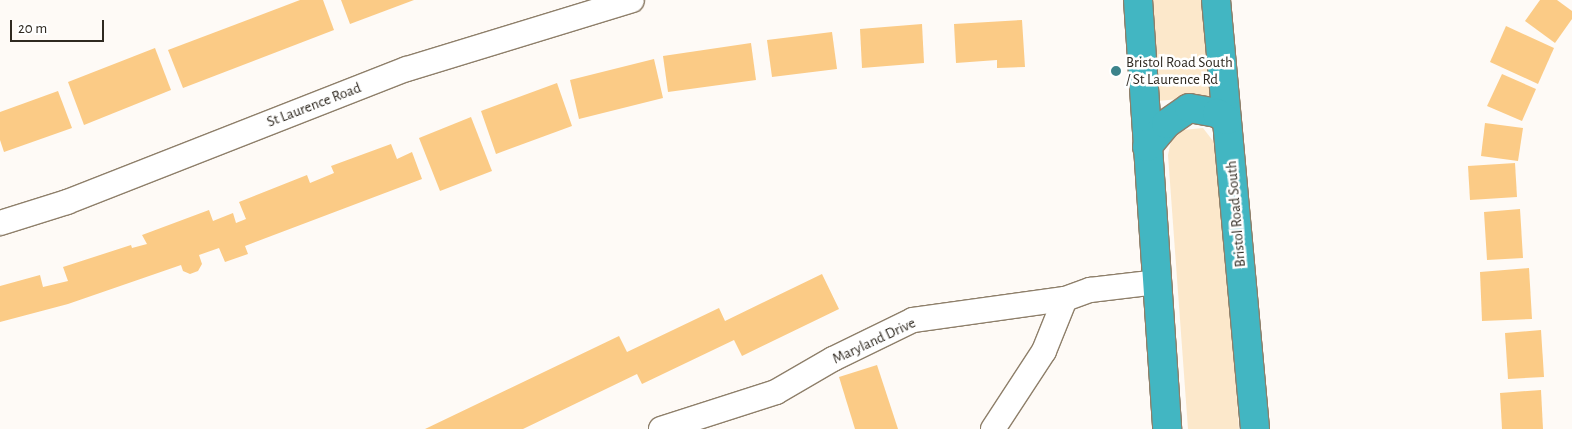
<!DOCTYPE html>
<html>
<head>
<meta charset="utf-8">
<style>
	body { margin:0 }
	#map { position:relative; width:1572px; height:429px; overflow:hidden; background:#fefaf6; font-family:"Alegreya Sans",sans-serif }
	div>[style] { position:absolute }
	.green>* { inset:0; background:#fce8cb }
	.building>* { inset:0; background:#fbcb86 }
	.roads { filter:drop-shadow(1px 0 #8e7f6a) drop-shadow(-1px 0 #8e7f6a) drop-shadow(0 1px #8e7f6a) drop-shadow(0 -1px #8e7f6a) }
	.street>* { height:24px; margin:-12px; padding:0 12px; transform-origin:12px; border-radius:12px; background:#fff }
	.highway>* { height:28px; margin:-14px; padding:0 14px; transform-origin:14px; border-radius:14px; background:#42b6c2 }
	.dots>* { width:14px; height:14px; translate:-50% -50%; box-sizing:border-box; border:2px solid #fff; border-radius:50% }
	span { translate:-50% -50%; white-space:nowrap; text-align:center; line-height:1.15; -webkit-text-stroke:5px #fff; paint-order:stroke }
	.poi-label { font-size:15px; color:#2f2920 }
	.left { translate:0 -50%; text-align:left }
	.street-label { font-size:15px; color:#2f2920 }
	.scale { position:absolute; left:10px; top:20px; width:94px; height:22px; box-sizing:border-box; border:2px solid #2f2920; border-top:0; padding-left:6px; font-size:15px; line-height:18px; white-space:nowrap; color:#2f2920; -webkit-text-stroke:4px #fff; paint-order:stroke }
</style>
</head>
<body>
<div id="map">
	<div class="green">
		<i style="clip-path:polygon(1150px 0,1203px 0,1211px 96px,1158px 101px)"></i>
		<i style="clip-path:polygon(1203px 128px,1220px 150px,1239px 429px,1188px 429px,1168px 155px,1171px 141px,1183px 130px)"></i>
	</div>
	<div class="building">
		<i style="clip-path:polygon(300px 0,323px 0,334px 30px,183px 88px,168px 50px)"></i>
		<i style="clip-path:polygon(341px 0,414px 0,350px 24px)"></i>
		<i style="clip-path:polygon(1540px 0,1557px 0,1572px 11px,1572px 19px,1555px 43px,1525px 21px)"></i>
		<i style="clip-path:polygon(1022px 20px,1025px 67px,997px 68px,997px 60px,956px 63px,954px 24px)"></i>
		<i style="clip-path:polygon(922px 24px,924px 63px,862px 68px,860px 29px)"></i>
		<i style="clip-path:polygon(1506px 26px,1554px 48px,1538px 84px,1490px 62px)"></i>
		<i style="clip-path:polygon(832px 32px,837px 69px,772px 77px,767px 40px)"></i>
		<i style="clip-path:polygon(751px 43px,756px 80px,668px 92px,663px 56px)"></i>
		<i style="clip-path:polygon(155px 48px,171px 90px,84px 125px,68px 82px)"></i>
		<i style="clip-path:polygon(654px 59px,663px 98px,579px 119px,570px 80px)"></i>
		<i style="clip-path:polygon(1502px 74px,1536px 89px,1522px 121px,1487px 106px)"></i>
		<i style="clip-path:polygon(557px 83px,572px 126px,496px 154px,481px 111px)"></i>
		<i style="clip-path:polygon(58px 91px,72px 128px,4px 152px,0 140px,0 112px)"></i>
		<i style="clip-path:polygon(471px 117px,492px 171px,440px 191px,419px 138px)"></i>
		<i style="clip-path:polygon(1485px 123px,1523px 128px,1518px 161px,1481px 156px)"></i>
		<i style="clip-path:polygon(391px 144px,397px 159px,412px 152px,422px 179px,245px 246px,248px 254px,225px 262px,219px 248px,199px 255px,202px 264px,198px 271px,190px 274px,183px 271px,181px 265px,68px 304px,0 322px,0 286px,40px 275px,43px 287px,68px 281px,63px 267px,131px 245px,132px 248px,147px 244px,142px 235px,209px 210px,213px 221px,233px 213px,236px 223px,246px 219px,239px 202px,307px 175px,310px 183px,334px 173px,331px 166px)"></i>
		<i style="clip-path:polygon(1515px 163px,1517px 197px,1470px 200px,1468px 166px)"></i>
		<i style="clip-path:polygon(1520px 209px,1523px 258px,1487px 260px,1484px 212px)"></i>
		<i style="clip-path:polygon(1529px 268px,1532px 319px,1482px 321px,1480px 272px)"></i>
		<i style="clip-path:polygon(822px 274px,839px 309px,742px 356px,734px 340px,642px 384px,637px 374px,523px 429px,425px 429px,619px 336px,627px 352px,719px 308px,725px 321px)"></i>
		<i style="clip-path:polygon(1541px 330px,1544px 377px,1508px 379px,1505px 333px)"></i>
		<i style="clip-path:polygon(877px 365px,898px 429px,855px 429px,839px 377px)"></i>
		<i style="clip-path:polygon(1541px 390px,1543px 429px,1502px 429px,1500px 393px)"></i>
	</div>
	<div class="roads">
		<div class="street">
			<i style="left:0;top:223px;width:70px;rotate:-17.4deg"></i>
			<i style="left:67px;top:202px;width:365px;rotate:-21.4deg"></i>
			<i style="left:407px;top:69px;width:235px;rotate:-17deg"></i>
			<i style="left:661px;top:429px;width:121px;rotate:-17.8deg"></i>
			<i style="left:776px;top:392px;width:66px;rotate:-30.1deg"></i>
			<i style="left:833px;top:359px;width:89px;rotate:-26deg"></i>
			<i style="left:913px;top:320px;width:153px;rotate:-7.9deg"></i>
			<i style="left:1065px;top:299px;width:27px;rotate:-20deg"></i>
			<i style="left:1090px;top:290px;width:67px;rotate:-6.8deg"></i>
			<i style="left:993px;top:429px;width:93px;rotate:-56.8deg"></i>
			<i style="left:1044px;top:351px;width:56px;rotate:-68deg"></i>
		</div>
		<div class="highway">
			<i style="left:1138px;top:0;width:430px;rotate:86.1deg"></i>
			<i style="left:1216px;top:0;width:431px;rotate:84.8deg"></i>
			<i style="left:1147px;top:147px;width:30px;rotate:-50deg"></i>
			<i style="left:1166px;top:124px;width:28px;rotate:-35deg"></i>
			<i style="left:1189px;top:108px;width:28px;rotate:10deg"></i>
			<i style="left:1217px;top:113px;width:12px;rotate:35deg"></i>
		</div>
	</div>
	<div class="dots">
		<i style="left:1116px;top:71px;background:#3c838b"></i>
	</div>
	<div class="poi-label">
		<span class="left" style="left:1126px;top:71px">Bristol Road South<br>/ St Laurence Rd</span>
	</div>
	<div class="street-label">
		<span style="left:314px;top:105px;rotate:-21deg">St Laurence Road</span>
		<span style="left:1236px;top:214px;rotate:-95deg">Bristol Road South</span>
		<span style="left:874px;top:341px;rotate:-25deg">Maryland Drive</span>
	</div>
	<div class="scale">20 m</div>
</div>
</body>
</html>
